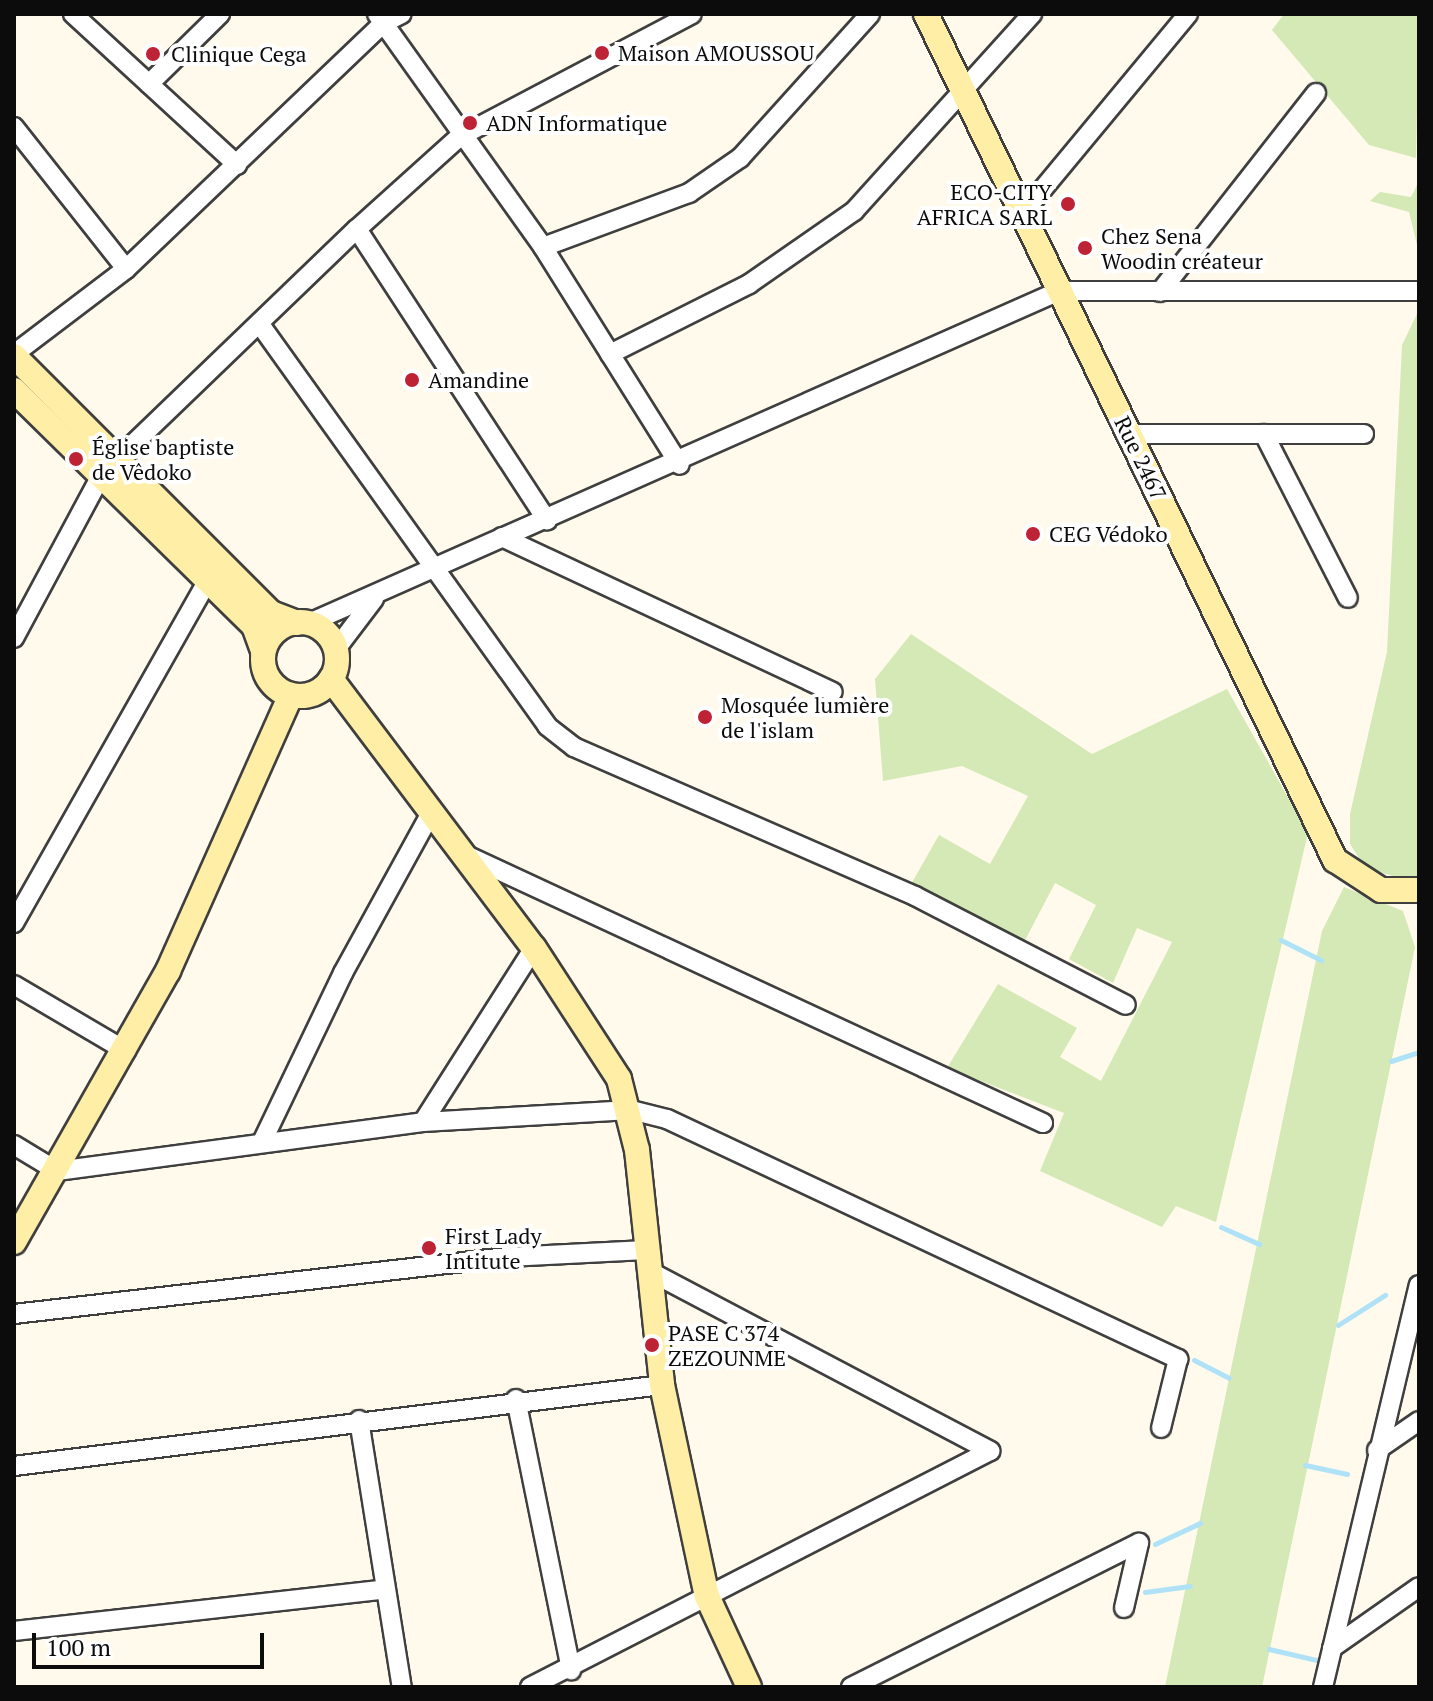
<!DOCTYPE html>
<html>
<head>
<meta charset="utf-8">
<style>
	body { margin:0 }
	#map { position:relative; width:1433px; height:1701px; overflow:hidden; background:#fffaeb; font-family:"PT Serif",serif }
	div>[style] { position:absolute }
	.green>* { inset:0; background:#d4e9b5 }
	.stream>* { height:5px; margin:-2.5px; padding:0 2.5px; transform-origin:2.5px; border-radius:2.5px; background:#afe2f7 }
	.roads { filter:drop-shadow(2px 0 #3f3f3f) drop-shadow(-2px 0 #3f3f3f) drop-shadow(0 2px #3f3f3f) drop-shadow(0 -2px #3f3f3f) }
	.street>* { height:18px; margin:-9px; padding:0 9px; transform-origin:9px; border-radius:9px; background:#fff }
	.secondary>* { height:24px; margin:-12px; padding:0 12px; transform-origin:12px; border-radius:12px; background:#ffefa6 }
	.secondary>.ring { margin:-12px; padding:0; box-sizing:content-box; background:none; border:24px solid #ffefa6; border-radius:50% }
	.dots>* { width:22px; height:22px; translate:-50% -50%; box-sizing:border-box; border:4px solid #fff; border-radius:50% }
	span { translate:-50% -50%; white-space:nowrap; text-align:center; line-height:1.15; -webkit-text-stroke:8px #fff; paint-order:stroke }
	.poi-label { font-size:22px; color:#0c0c0c }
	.left { translate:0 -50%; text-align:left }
	.right { translate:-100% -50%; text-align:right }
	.street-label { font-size:22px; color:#0c0c0c }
	.frame { position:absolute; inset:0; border:16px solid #0c0c0c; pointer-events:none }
	.scale { position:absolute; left:32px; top:1633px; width:232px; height:36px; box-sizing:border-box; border:4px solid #0c0c0c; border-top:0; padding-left:10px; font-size:24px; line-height:28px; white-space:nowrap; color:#0c0c0c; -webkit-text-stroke:6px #fff; paint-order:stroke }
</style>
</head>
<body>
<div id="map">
	<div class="green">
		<i style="clip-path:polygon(1284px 14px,1419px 14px,1416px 158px,1369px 145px,1272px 30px)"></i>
		<i style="clip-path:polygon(1419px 181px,1419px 253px,1409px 212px,1370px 201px,1380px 192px,1411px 197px)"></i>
		<i style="clip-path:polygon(1419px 310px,1419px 870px,1417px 882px,1366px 869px,1350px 844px,1350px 814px,1387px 652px,1402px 345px)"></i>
		<i style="clip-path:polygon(911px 634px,1092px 754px,1227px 689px,1308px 833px,1216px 1222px,1176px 1206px,1162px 1227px,1040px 1171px,1064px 1113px,947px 1068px,998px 984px,1077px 1028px,1060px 1057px,1101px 1081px,1172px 942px,1137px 928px,1113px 983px,1069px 959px,1096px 905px,1055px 883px,1022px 946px,910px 886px,939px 835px,990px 864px,1028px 796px,962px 766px,883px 781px,875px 679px)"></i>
		<i style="clip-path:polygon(1344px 887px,1403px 911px,1415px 947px,1262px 1687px,1165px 1687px,1322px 931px)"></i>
	</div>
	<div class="stream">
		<i style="left:1281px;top:940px;width:45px;rotate:26.6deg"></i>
		<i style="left:1391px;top:1061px;width:29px;rotate:-18deg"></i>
		<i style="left:1221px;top:1227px;width:42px;rotate:24.1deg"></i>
		<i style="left:1338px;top:1325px;width:56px;rotate:-32.6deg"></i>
		<i style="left:1194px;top:1360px;width:39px;rotate:27deg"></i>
		<i style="left:1305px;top:1465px;width:43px;rotate:12.1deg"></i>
		<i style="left:1155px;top:1544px;width:50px;rotate:-25deg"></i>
		<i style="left:1145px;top:1592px;width:45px;rotate:-7.6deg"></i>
		<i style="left:1269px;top:1649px;width:57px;rotate:13.1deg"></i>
	</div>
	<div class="roads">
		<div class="street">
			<i style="left:73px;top:14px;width:223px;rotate:42.6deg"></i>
			<i style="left:377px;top:14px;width:286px;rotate:54.5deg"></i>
			<i style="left:543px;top:247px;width:257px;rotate:57.9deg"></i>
			<i style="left:149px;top:84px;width:100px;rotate:-44.6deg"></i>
			<i style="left:14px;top:127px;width:181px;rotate:51.7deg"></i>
			<i style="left:1022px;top:214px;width:260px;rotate:-50.3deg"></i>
			<i style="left:357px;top:229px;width:348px;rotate:56.9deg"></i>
			<i style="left:543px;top:247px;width:156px;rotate:-20.3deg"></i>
			<i style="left:689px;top:193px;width:62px;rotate:-34.5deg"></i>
			<i style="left:740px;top:158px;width:194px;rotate:-47.9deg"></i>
			<i style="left:1160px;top:292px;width:253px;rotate:-51.9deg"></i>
			<i style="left:259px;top:323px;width:495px;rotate:54.4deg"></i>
			<i style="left:547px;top:726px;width:34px;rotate:38deg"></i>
			<i style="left:574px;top:747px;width:372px;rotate:23.6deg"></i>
			<i style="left:915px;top:896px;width:237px;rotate:27.3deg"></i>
			<i style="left:14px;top:354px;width:141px;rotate:-37.2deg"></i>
			<i style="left:126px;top:269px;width:354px;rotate:-43.7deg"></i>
			<i style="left:382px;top:24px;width:22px;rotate:-27deg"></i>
			<i style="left:610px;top:354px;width:156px;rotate:-26.7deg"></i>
			<i style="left:749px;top:284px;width:128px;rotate:-34.8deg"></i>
			<i style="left:854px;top:211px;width:266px;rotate:-47.9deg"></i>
			<i style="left:1130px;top:434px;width:234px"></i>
			<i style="left:1264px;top:434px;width:184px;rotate:62.9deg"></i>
			<i style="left:502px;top:537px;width:365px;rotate:25.1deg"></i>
			<i style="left:307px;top:624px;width:822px;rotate:-23.88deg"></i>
			<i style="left:1059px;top:291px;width:360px"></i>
			<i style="left:14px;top:638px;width:186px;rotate:-61.8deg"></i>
			<i style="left:102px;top:474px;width:354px;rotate:-43.9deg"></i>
			<i style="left:357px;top:229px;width:137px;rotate:-42deg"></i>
			<i style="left:459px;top:137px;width:263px;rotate:-27.8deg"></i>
			<i style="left:336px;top:649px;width:63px;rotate:-52.8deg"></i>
			<i style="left:468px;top:856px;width:634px;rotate:24.91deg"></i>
			<i style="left:14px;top:923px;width:395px;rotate:-60.5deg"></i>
			<i style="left:14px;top:985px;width:130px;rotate:30.5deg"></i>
			<i style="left:423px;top:1122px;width:206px;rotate:-57.5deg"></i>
			<i style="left:263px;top:1140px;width:185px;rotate:-64.4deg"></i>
			<i style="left:343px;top:973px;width:185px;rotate:-61.2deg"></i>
			<i style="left:14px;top:1145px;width:50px;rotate:31.2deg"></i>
			<i style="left:57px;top:1171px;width:369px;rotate:-7.6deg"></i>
			<i style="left:423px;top:1122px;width:208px;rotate:-3.3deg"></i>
			<i style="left:631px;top:1110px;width:37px;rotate:14deg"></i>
			<i style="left:667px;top:1119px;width:565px;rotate:25.16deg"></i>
			<i style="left:1178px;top:1359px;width:71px;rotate:103.8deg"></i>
			<i style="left:649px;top:1271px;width:386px;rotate:27.8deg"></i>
			<i style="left:14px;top:1314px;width:496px;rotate:-6.6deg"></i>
			<i style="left:507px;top:1257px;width:140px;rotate:-2.9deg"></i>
			<i style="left:516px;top:1399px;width:277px;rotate:78.5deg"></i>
			<i style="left:359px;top:1420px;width:270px;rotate:80.9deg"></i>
			<i style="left:1377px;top:1450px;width:51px;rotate:-34.6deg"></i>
			<i style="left:14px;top:1466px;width:653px;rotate:-7.13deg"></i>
			<i style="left:1124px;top:1608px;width:67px;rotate:-77deg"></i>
			<i style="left:14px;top:1631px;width:370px;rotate:-6.4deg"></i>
			<i style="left:1332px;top:1648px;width:106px;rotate:-35deg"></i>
			<i style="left:530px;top:1687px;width:517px;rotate:-27.16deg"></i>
			<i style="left:851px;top:1687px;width:322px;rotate:-26.6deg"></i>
			<i style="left:1323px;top:1687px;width:413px;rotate:-76.6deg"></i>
		</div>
		<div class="secondary">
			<i style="left:926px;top:14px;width:940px;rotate:64.2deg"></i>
			<i style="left:1335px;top:860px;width:55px;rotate:33.1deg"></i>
			<i style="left:1381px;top:890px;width:38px"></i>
			<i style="left:14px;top:356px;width:363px;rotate:45deg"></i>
			<i style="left:271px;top:613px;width:28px;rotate:21deg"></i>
			<i style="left:14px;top:390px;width:337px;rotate:44.5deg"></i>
			<i style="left:254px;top:626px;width:27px;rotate:70deg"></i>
			<i class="ring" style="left:263px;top:622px;width:50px;height:50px"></i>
			<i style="left:331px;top:679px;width:337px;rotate:53deg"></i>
			<i style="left:534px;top:948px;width:156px;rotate:57deg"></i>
			<i style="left:619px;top:1079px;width:73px;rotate:75.8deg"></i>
			<i style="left:637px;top:1150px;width:236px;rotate:83.9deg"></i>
			<i style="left:662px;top:1385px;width:216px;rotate:78deg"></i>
			<i style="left:707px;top:1596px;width:100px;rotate:65.2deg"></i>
			<i style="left:14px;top:1242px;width:312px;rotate:-60.4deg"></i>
			<i style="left:168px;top:971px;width:302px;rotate:-66deg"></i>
		</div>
	</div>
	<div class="dots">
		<i style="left:602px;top:53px;background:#be2235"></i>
		<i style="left:153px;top:54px;background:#be2235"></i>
		<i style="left:470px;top:123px;background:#be2235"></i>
		<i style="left:1068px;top:204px;background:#be2235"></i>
		<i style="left:1085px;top:248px;background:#be2235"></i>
		<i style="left:412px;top:380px;background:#be2235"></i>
		<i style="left:76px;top:459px;background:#be2235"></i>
		<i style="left:1033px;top:534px;background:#be2235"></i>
		<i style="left:705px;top:717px;background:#be2235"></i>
		<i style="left:429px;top:1248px;background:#be2235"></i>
		<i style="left:652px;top:1345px;background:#be2235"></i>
	</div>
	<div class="poi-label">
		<span class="left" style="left:618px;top:53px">Maison AMOUSSOU</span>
		<span class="left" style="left:171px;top:54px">Clinique Cega</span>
		<span class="left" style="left:486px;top:123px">ADN Informatique</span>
		<span class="right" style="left:1052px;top:204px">ECO-CITY<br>AFRICA SARL</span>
		<span class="left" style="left:1101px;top:248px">Chez Sena<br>Woodin créateur</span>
		<span class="left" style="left:428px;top:380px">Amandine</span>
		<span class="left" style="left:92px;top:459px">Église baptiste<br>de Vêdoko</span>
		<span class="left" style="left:1049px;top:534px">CEG Védoko</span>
		<span class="left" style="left:721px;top:717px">Mosquée lumière<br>de l'islam</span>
		<span class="left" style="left:445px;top:1248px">First Lady<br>Intitute</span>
		<span class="left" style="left:668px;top:1345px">PASE C 374<br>ZEZOUNME</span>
	</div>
	<div class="street-label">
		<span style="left:1141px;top:458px;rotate:64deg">Rue 2467</span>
	</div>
	<div class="frame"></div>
	<div class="scale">100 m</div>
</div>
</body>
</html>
